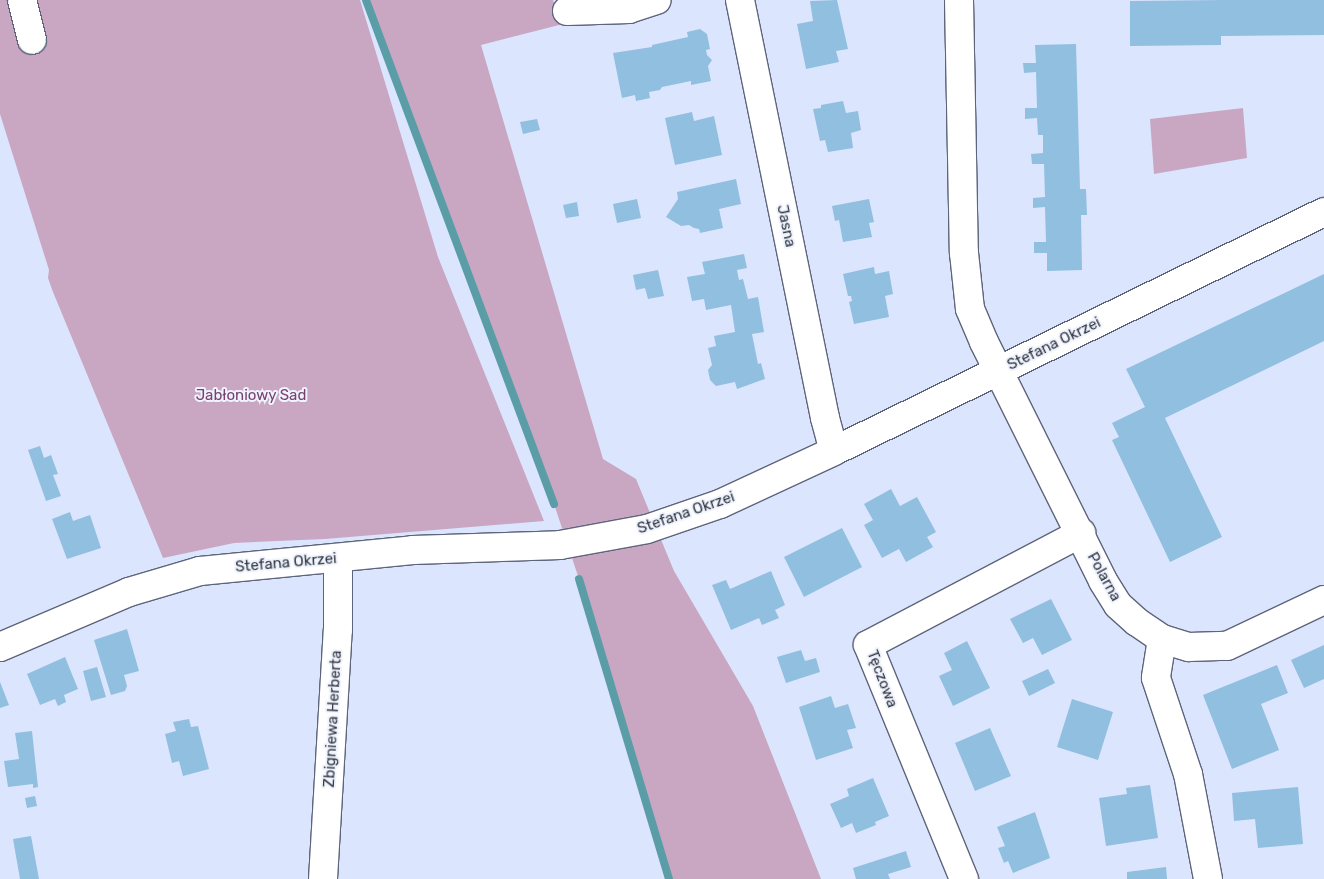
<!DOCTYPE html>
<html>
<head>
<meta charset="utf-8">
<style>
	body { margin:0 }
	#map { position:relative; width:1324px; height:879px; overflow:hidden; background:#dce5fe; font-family:Rubik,sans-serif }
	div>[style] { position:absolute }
	.green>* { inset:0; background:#c9a7c2 }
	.stream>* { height:8px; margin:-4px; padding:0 4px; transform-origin:4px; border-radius:4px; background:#5b9da6 }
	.building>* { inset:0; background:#90bfe0 }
	.roads { filter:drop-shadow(1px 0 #5e657b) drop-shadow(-1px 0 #5e657b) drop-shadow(0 1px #5e657b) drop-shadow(0 -1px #5e657b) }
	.minor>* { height:28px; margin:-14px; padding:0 14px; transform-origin:14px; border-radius:14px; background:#fff }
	span { translate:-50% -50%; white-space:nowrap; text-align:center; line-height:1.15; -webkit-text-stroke:4px #eff3fd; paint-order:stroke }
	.street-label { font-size:15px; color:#323640 }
	.park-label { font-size:15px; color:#78416f }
</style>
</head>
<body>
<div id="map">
	<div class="green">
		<i style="clip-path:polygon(0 0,360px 0,438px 257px,544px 521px,325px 539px,234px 543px,163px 558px,53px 292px,48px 278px,49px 270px,0 114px)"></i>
		<i style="clip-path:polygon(366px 0,553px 0,563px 24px,481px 45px,603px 459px,636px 479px,674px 571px,753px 706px,821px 879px,669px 879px,579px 579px,554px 504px)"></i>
		<i style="clip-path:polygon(1243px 108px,1247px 158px,1154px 174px,1150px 119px)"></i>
	</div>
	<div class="stream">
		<i style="left:366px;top:0;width:538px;rotate:69.54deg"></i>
		<i style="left:579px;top:579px;width:313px;rotate:73.3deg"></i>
	</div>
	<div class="building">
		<i style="clip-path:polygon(837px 0,848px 49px,836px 51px,839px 62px,806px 69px,797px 24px,813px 21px,810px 1px)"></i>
		<i style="clip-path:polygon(1224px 0,1324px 0,1324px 35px,1221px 36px,1221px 45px,1130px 46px,1130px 1px)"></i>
		<i style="clip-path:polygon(700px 29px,707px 34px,710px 49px,706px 50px,707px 55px,712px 60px,708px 66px,711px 81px,691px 85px,691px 81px,662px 87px,660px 90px,649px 92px,650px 98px,636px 101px,635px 95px,622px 98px,613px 53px,652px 47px,652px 45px,688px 37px,687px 32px)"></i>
		<i style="clip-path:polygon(1076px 44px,1080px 189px,1086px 189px,1087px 215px,1081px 215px,1082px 270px,1047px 271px,1047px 253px,1034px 253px,1034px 242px,1046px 242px,1045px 207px,1033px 208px,1033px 198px,1045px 197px,1044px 164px,1032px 164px,1031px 154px,1043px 153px,1043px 135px,1038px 135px,1037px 118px,1025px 119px,1025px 108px,1037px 108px,1036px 72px,1024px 73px,1023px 63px,1036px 63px,1035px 45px)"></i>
		<i style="clip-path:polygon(843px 101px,846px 113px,858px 111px,861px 130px,851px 133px,853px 148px,828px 152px,825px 140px,820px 141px,813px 109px,821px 108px,821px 105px)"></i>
		<i style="clip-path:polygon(692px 112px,694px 121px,714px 116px,722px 155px,675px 165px,665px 118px)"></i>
		<i style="clip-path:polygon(537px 119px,540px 130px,523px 134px,520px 122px)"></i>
		<i style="clip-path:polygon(736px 179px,741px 204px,719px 209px,723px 228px,700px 233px,699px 229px,694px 228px,689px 225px,681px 226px,666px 217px,678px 199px,677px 192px)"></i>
		<i style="clip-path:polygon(637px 199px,641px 218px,617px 223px,613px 204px)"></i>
		<i style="clip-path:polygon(869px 199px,874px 222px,869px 223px,872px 237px,843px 242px,839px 220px,835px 221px,832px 206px)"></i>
		<i style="clip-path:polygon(577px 202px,579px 216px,566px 218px,563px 205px)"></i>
		<i style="clip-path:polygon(744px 254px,747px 268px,737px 270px,739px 280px,743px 279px,748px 299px,758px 297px,764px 332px,752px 334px,758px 364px,761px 363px,765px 379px,737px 389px,735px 382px,716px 386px,710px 380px,708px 370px,712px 365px,708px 348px,716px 346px,714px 336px,735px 332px,731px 305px,706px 310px,704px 299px,692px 301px,687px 277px,705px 274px,702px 262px)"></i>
		<i style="clip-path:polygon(874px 267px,875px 274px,889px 271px,893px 294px,885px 296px,889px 317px,854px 324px,849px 302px,852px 301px,851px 296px,848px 296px,843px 274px)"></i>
		<i style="clip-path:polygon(658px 270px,664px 296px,648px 299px,645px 288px,636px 290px,633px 275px)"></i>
		<i style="clip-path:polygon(1324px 274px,1324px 341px,1165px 418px,1222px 537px,1170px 562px,1112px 440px,1119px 437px,1112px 423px,1145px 407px,1126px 369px)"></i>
		<i style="clip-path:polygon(40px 446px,44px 458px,51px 455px,58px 474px,53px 475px,61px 496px,46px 501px,28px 450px)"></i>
		<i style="clip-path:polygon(891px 489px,900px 506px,917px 497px,936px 532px,927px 537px,933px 547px,906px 562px,899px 549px,882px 558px,864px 525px,873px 520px,864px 504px)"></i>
		<i style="clip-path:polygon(70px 512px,73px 521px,90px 515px,101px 548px,67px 559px,52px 519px)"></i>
		<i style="clip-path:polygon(842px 528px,862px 567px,804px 597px,784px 557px)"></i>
		<i style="clip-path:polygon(771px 571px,785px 605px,775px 610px,779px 618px,762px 625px,759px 618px,731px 630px,712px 585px,726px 580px,730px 589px)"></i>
		<i style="clip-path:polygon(1051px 599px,1072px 640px,1042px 655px,1033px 638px,1023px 643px,1010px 619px)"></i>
		<i style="clip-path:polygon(127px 629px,139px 671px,124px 675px,127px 686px,125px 691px,111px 695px,94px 640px)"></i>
		<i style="clip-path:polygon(967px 641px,990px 688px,953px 706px,939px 676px,952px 670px,944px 653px)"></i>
		<i style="clip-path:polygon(1324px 645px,1324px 679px,1304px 688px,1291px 660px)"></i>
		<i style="clip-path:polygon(801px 650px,805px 661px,816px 658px,820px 672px,786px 683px,777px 657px)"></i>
		<i style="clip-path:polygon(65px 657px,78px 689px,64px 695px,66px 702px,58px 706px,55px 699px,40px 705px,27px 674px)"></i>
		<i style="clip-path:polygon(1277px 665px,1288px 693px,1261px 704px,1279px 750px,1232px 769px,1203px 695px)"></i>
		<i style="clip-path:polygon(97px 667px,106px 697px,91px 701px,83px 671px)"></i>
		<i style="clip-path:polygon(1048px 669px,1055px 683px,1029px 696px,1022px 681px)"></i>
		<i style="clip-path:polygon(0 682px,9px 705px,0 708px)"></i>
		<i style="clip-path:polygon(831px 696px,835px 708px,848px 704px,856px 728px,847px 730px,853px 748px,816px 760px,799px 707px)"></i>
		<i style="clip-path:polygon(1072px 699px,1113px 712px,1098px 760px,1057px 747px)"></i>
		<i style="clip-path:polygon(189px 719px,191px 727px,198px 726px,209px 769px,183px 776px,179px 761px,172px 763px,165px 734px,176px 731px,173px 722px)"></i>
		<i style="clip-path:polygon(990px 728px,1011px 776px,975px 791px,955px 743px)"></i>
		<i style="clip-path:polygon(32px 731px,38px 787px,33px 788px,33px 784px,8px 787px,4px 761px,19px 759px,15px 733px)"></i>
		<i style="clip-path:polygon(873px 778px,889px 816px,875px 822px,876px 825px,856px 833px,852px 823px,841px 828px,830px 804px,849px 796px,847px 789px)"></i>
		<i style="clip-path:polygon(1150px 785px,1158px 838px,1106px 846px,1099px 798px,1127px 794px,1126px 788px)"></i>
		<i style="clip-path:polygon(1298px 787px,1303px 844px,1258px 848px,1255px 819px,1234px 821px,1232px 793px)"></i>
		<i style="clip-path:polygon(35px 796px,37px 806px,27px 808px,25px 798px)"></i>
		<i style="clip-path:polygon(1035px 812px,1050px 858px,1013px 873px,1008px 861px,1004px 863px,998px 848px,1005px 846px,997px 827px)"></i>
		<i style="clip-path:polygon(31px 836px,39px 879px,20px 879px,13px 839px)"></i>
		<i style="clip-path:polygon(906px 851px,911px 867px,888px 874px,890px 879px,856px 879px,853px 868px)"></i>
		<i style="clip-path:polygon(1166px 867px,1167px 879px,1127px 879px,1127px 872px)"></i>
	</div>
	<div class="roads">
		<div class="minor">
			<i style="left:22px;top:0;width:41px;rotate:76deg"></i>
			<i style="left:740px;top:0;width:427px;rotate:78.5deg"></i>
			<i style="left:825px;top:418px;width:34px;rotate:75deg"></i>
			<i style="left:959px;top:0;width:253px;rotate:88.9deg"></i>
			<i style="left:964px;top:253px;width:56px;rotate:83.9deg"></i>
			<i style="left:970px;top:309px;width:36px;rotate:67deg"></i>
			<i style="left:984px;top:342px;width:267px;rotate:63.5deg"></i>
			<i style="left:1103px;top:581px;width:28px;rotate:58deg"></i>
			<i style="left:1118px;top:605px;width:25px;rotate:42deg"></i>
			<i style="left:1137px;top:622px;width:30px;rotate:34deg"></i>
			<i style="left:1162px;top:639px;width:28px;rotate:17deg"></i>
			<i style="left:1189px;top:647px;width:38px;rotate:-2deg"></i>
			<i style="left:1227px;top:646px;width:107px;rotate:-25.4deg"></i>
			<i style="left:567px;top:11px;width:62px;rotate:-1.8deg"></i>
			<i style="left:629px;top:9px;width:29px;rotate:-18deg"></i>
			<i style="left:1162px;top:639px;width:39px;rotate:99deg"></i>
			<i style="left:1156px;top:678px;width:101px;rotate:71.6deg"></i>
			<i style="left:1188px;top:774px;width:107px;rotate:79.2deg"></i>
			<i style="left:0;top:647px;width:140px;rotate:-23.1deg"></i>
			<i style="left:129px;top:592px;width:74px;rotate:-16.5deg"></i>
			<i style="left:200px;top:571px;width:214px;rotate:-5.6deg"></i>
			<i style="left:413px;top:550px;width:147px;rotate:-1.9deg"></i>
			<i style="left:560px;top:545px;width:88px;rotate:-10.4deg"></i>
			<i style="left:647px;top:529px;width:77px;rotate:-18.9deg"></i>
			<i style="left:720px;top:504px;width:126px;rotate:-24.9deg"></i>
			<i style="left:834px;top:451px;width:545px;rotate:-26deg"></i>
			<i style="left:323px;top:879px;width:249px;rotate:-86.6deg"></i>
			<i style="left:338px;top:630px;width:72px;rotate:-90deg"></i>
			<i style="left:964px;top:879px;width:253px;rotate:-112.3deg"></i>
			<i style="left:868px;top:645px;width:241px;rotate:-27.7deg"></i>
		</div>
	</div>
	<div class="street-label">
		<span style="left:786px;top:226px;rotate:78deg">Jasna</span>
		<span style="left:1054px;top:344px;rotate:-26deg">Stefana Okrzei</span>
		<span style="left:686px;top:513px;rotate:-19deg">Stefana Okrzei</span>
		<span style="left:286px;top:563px;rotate:-5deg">Stefana Okrzei</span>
		<span style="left:1104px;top:577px;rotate:61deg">Polarna</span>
		<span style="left:882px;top:679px;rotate:69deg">Tęczowa</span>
		<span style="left:333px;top:719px;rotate:-87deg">Zbigniewa Herberta</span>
	</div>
	<div class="park-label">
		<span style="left:251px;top:396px">Jabłoniowy Sad</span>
	</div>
</div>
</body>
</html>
